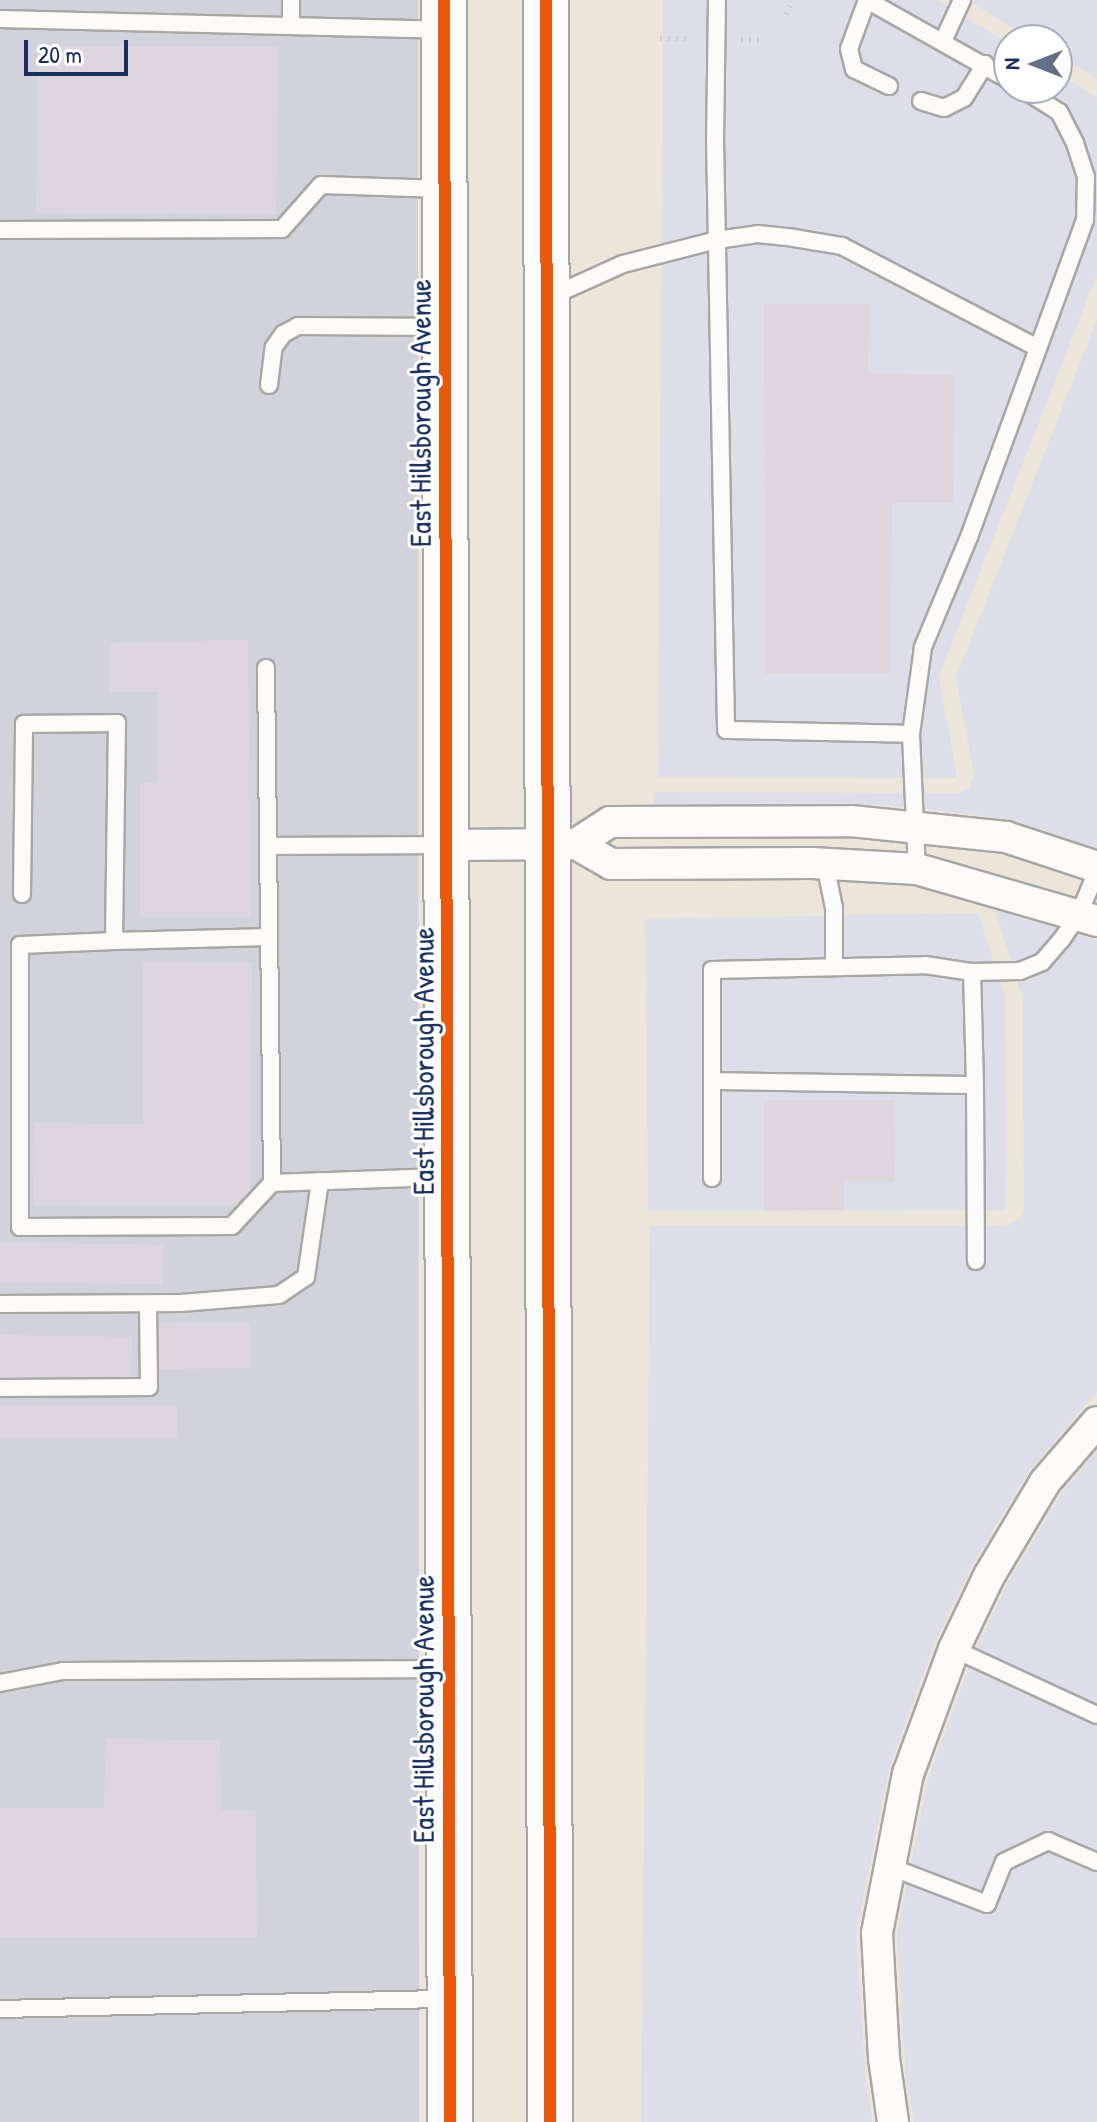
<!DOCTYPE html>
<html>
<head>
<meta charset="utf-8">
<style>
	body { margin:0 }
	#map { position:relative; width:1097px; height:2122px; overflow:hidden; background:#ece5d9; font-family:"Patrick Hand",sans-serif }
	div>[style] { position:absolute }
	.built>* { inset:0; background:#dedeeb }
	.industrial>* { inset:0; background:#d2d2dc }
	.building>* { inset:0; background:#ded6de }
	.path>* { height:5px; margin-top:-2.5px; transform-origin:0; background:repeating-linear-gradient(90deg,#cccccd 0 2px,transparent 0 8px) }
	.roads { filter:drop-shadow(2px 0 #a8a7a6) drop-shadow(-2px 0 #a8a7a6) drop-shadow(0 2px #a8a7a6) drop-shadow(0 -2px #a8a7a6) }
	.lane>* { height:16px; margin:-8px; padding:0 8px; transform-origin:8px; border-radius:8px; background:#fcfbf9 }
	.street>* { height:30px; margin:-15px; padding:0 15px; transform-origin:15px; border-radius:15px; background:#fcfbf9 }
	.primary>* { height:44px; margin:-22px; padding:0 22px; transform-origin:22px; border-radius:22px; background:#fcfbf9 }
	.cycleway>* { height:12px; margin:-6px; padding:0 6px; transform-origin:6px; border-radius:6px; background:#e8590c }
	span { translate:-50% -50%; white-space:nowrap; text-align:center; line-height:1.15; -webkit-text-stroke:6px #fff; paint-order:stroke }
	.street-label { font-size:30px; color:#1b2f5e }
	.north { position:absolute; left:993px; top:24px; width:80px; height:80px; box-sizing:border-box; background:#fff; border:2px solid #a4acbf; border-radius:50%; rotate:270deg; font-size:22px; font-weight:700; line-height:32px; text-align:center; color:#1b2f5e }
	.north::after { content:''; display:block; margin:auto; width:28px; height:36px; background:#646f89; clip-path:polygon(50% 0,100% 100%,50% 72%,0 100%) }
	.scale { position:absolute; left:24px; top:40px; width:104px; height:36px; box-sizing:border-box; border:4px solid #1b2f5e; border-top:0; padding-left:10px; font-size:24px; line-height:28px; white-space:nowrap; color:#1b2f5e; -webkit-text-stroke:6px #fff; paint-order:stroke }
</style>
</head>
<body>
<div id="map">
	<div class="built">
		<i style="clip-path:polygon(663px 0,937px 0,1009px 44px,1009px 88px,1057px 88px,1057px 73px,1097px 97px,1097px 275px,939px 676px,957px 778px,658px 777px)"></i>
		<i style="clip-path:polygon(967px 0,1097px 0,1097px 79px,1057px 54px,1057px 40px,1033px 40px)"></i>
		<i style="clip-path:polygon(1097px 320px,1097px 848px,1013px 820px,918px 808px,851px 803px,654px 804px,654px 792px,957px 793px,970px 787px,974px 775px,956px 677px)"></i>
		<i style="clip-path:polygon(995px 910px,1097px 940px,1097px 1392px,1029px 1471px,971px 1567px,934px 1644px,889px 1769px,856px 1934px,866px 2083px,873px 2122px,641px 2122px,650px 1226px,1006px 1226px,1021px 1219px,1024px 1210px,1022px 996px)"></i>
		<i style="clip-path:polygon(978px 913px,1005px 996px,1006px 1210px,648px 1211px,645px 919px)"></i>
		<i style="clip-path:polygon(1097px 1451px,1097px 2122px,914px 2122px,906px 2079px,897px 1935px,928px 1778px,973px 1656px,1007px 1584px,1062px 1492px)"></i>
	</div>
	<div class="industrial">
		<i style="clip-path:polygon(0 0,418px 0,419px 2122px,0 2122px)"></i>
	</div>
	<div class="building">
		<i style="clip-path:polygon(38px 46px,278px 47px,276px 215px,36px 213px)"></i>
		<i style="clip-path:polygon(764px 304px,869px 304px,868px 373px,955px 375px,953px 503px,892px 503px,891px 673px,765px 674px)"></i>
		<i style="clip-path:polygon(248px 640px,251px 917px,140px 917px,140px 783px,157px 783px,158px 692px,110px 692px,110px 642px)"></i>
		<i style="clip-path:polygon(143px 961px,252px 962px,250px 1206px,33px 1205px,34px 1123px,143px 1124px)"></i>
		<i style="clip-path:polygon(764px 1100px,894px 1100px,895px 1181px,844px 1181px,844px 1210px,764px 1210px)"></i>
		<i style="clip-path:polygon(0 1242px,163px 1245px,162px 1284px,0 1282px)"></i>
		<i style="clip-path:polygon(250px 1322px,251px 1368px,158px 1369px,157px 1323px)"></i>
		<i style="clip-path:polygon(0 1335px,132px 1337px,131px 1380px,0 1378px)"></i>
		<i style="clip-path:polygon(0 1406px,177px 1406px,177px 1439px,0 1439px)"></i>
		<i style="clip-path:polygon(106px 1739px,220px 1740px,221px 1810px,256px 1811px,257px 1937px,0 1937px,0 1808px,104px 1808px)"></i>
	</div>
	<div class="path">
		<i style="left:786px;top:14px;width:16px;rotate:-63deg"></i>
		<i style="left:660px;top:38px;width:31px"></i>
		<i style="left:741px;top:39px;width:23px;rotate:2deg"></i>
	</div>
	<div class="roads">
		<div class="lane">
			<i style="left:717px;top:0;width:139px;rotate:90.8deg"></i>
			<i style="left:715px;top:139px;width:591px;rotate:88.93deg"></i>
			<i style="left:726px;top:730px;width:185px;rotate:1.2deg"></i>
			<i style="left:911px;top:734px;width:135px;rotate:87.5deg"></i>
			<i style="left:867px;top:0;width:163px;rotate:29.4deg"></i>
			<i style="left:867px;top:0;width:52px;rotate:110.2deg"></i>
			<i style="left:849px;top:49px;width:21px;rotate:76deg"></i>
			<i style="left:854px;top:69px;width:39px;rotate:26deg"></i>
			<i style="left:0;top:19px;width:442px;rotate:1.4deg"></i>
			<i style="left:291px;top:26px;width:26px;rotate:-90deg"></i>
			<i style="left:943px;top:41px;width:45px;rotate:-65.1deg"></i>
			<i style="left:921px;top:101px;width:24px;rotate:17deg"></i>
			<i style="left:944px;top:108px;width:22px;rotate:-27deg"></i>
			<i style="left:964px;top:98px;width:40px;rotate:-58deg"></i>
			<i style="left:0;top:230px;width:282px;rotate:-0.2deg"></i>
			<i style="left:282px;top:229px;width:59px;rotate:-48.4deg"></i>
			<i style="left:321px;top:185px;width:122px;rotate:1.9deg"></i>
			<i style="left:552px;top:296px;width:78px;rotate:-24.3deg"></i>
			<i style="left:623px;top:264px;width:97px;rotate:-14.3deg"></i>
			<i style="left:717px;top:240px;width:41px;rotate:-8.3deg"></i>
			<i style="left:758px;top:234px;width:36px;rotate:6deg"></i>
			<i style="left:794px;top:238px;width:49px;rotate:9.5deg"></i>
			<i style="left:842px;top:246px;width:219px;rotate:27.5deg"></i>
			<i style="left:269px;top:385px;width:38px;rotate:-83deg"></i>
			<i style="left:274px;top:347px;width:16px;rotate:-55deg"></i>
			<i style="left:283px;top:334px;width:17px;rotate:-28deg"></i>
			<i style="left:298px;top:326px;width:147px;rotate:0.4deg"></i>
			<i style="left:266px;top:668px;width:515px;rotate:89.33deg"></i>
			<i style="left:272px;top:1183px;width:175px;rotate:-2deg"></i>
			<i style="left:911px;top:734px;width:88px;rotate:-82.1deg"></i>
			<i style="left:923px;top:647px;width:119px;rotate:-67.3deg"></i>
			<i style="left:969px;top:537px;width:338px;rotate:-69.9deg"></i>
			<i style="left:1085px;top:220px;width:43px;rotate:-88.7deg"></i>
			<i style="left:1086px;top:177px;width:36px;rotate:-108deg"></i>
			<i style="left:1075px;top:143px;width:35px;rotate:-117deg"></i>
			<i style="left:1059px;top:112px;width:45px;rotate:-147.7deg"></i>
			<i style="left:268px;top:846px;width:175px;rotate:-0.3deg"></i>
			<i style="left:825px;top:864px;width:45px;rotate:78.4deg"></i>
			<i style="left:834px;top:908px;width:58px;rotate:90deg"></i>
			<i style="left:22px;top:894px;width:170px;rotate:-89.3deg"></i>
			<i style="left:24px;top:724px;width:93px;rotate:-0.6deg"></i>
			<i style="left:117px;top:723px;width:218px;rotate:90.8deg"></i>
			<i style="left:114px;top:941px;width:155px;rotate:-1.5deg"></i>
			<i style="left:114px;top:941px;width:94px;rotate:177.6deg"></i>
			<i style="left:20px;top:945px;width:282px;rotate:90deg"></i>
			<i style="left:20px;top:1227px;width:212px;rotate:-0.3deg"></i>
			<i style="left:232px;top:1226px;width:59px;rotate:-47.1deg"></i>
			<i style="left:712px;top:1081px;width:263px;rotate:0.9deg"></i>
			<i style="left:975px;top:1085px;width:113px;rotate:-91.5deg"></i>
			<i style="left:975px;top:1085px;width:176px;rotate:89.7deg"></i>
			<i style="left:712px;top:1178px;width:208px;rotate:-90deg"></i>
			<i style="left:712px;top:970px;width:213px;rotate:-1.3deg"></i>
			<i style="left:925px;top:965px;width:48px;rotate:8.5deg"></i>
			<i style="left:972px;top:972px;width:48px;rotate:-1.2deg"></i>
			<i style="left:1020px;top:971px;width:24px;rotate:-22deg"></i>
			<i style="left:1042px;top:962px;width:30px;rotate:-49deg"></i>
			<i style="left:1062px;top:939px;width:30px;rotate:-56deg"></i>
			<i style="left:1079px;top:914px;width:47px;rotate:-67.3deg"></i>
			<i style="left:0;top:1304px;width:181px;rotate:-0.3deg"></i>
			<i style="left:181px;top:1303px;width:98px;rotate:-4.7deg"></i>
			<i style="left:279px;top:1295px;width:32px;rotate:-34deg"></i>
			<i style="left:306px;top:1277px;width:97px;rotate:-81.7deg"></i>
			<i style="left:0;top:1388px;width:149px;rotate:-0.4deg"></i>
			<i style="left:149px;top:1387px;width:83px;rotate:-90.7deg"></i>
			<i style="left:954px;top:1649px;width:157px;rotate:24.8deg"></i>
			<i style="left:0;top:1683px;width:64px;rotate:-10.8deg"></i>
			<i style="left:63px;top:1671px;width:384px;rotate:-0.3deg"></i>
			<i style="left:888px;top:1866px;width:106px;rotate:21deg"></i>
			<i style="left:987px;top:1904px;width:45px;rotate:-68deg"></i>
			<i style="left:1004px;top:1862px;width:49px;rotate:-25.5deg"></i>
			<i style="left:1048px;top:1841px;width:53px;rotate:23.2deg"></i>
			<i style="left:0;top:2009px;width:446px;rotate:-1.3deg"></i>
		</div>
		<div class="street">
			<i style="left:576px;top:844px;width:40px;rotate:29.7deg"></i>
			<i style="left:611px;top:864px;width:201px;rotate:-0.3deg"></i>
			<i style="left:812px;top:863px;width:105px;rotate:3.3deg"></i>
			<i style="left:917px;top:869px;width:187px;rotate:16.1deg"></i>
			<i style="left:449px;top:845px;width:127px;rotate:-0.5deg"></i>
			<i style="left:576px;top:844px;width:40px;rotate:-32.9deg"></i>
			<i style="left:610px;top:822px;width:241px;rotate:-0.2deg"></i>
			<i style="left:851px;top:821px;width:156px;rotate:5.9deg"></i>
			<i style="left:1006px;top:837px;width:96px;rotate:18.2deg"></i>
			<i style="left:893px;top:2122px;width:65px;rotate:-98deg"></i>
			<i style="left:884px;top:2058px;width:125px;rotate:-93.2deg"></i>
			<i style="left:877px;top:1933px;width:162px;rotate:-79deg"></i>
			<i style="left:908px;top:1774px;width:133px;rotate:-69.8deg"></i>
			<i style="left:954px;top:1649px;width:81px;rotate:-64.4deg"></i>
			<i style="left:989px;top:1576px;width:109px;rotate:-59.2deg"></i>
			<i style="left:1045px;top:1482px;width:79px;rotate:-49.1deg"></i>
		</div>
		<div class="primary">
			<i style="left:444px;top:0;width:2122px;rotate:89.84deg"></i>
			<i style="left:546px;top:0;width:2122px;rotate:89.89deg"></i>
		</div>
	</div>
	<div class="cycleway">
		<i style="left:444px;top:0;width:2122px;rotate:89.84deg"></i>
		<i style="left:546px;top:0;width:2122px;rotate:89.89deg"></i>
	</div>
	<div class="street-label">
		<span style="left:420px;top:413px;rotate:-90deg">East Hillsborough Avenue</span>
		<span style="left:423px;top:1061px;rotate:-90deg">East Hillsborough Avenue</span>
		<span style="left:423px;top:1709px;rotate:-90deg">East Hillsborough Avenue</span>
	</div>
	<div class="north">N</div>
	<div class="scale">20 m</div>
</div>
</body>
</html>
